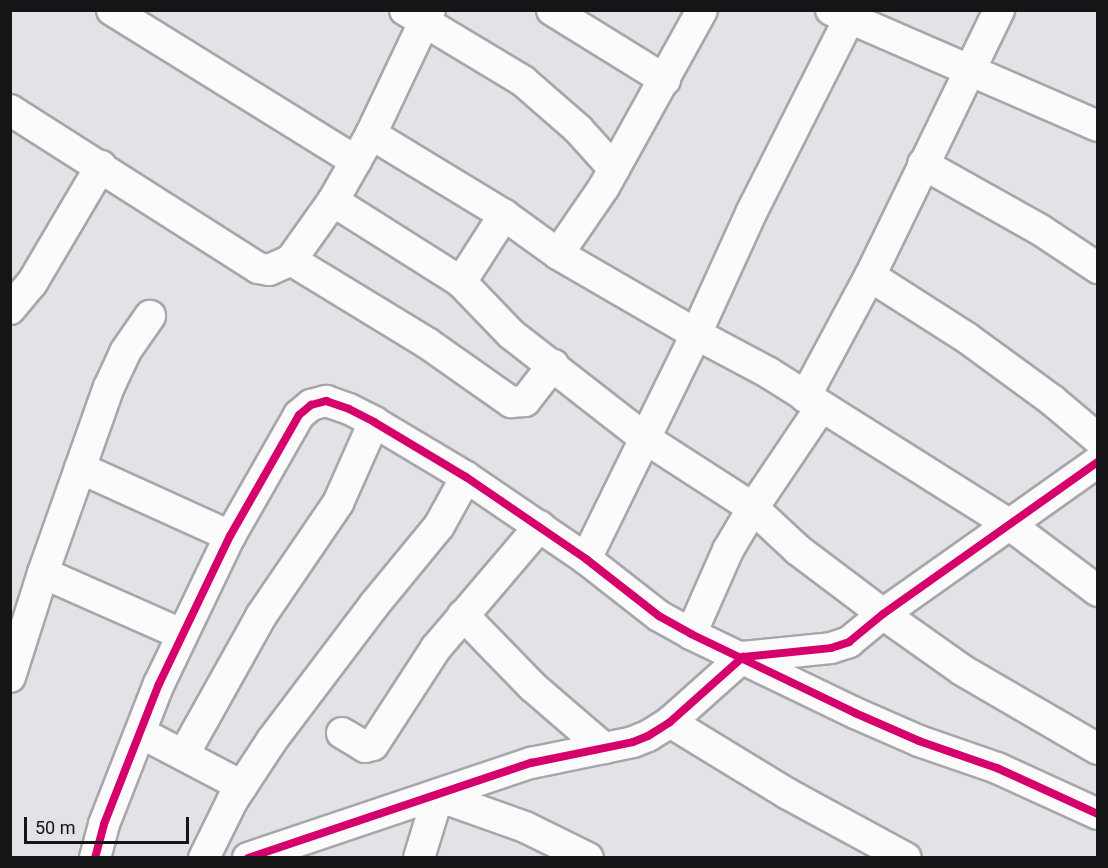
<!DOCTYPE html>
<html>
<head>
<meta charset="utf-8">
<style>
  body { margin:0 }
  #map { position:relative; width:1108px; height:868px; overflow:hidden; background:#e2e2e7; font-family:Roboto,sans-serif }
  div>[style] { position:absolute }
  .roads { filter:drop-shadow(2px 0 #a7a7aa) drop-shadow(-2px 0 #a7a7aa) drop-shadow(0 2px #a7a7aa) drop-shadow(0 -2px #a7a7aa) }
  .minor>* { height:30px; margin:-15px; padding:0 15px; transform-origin:15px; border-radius:15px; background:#fbfbfb }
  .cycleway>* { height:8px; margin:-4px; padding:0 4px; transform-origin:4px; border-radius:4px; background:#d6006c }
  span { translate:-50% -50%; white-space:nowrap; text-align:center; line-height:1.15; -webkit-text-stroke:4.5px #e1e0e9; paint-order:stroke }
  .frame { position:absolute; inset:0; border:12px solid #151518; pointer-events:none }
  .scale { position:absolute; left:24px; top:817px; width:165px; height:27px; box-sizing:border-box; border:3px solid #151518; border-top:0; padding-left:8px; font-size:18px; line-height:21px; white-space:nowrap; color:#151518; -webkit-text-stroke:4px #e1e0e9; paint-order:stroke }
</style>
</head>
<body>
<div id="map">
  <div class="roads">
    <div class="minor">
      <div style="left:112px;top:10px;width:287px;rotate:31.8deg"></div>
      <div style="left:405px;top:10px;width:138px;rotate:31deg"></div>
      <div style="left:523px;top:81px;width:73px;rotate:41.1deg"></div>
      <div style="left:578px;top:129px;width:54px;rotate:48deg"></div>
      <div style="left:552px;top:10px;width:133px;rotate:31.8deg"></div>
      <div style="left:831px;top:10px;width:291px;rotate:23.5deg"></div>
      <div style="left:10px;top:110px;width:294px;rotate:32.5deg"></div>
      <div style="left:258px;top:268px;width:11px;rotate:10deg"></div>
      <div style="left:269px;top:270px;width:24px;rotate:-24deg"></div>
      <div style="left:291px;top:260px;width:72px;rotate:-54.6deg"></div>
      <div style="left:333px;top:201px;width:77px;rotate:-60.4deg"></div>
      <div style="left:371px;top:134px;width:137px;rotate:-64.6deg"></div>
      <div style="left:371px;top:134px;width:156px;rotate:31.3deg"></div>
      <div style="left:504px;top:215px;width:67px;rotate:35.8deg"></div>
      <div style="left:558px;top:254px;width:160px;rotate:30.1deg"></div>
      <div style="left:696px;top:334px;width:83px;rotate:28.1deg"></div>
      <div style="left:769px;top:373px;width:285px;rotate:32.2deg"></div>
      <div style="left:1010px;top:525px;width:110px;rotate:36.9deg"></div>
      <div style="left:923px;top:164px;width:133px;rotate:29.3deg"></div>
      <div style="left:1039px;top:229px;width:71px;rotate:33.5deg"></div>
      <div style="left:333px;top:201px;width:151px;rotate:32.3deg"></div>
      <div style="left:461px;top:282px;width:72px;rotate:46.1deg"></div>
      <div style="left:511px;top:334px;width:171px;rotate:37.9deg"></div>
      <div style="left:646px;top:439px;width:127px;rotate:32.8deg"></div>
      <div style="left:753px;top:508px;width:62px;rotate:43deg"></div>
      <div style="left:798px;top:550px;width:106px;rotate:37deg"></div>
      <div style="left:883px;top:614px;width:97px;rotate:35.3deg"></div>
      <div style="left:962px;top:670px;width:157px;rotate:30.2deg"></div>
      <div style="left:558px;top:254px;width:81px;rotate:-55.5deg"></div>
      <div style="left:604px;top:187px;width:202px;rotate:-61deg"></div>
      <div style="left:291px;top:260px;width:159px;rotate:31.4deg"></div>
      <div style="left:427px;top:343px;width:103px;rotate:35.1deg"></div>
      <div style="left:511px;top:402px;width:14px;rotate:-4deg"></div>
      <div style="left:525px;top:401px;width:46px;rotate:-52.1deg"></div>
      <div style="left:870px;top:276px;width:115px;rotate:32.6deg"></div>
      <div style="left:967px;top:338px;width:107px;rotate:36.2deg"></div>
      <div style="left:1053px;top:401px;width:59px;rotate:40.2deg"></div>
      <div style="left:461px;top:282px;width:80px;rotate:-57.3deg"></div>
      <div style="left:10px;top:309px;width:34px;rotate:-50deg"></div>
      <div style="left:32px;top:283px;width:136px;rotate:-59.5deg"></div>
      <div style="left:805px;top:397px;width:137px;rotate:-61.8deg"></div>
      <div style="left:870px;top:276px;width:296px;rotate:-64.1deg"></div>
      <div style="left:80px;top:468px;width:165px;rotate:24.4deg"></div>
      <div style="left:586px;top:559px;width:250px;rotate:-63.9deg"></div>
      <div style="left:696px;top:334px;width:135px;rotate:-65.5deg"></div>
      <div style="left:752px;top:211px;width:215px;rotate:-63.2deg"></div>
      <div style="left:43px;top:573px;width:151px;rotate:23.8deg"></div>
      <div style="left:463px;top:615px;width:100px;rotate:45.8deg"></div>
      <div style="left:533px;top:687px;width:94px;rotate:40.7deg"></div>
      <div style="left:691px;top:634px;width:92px;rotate:-66.2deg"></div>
      <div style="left:728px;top:550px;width:49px;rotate:-59.2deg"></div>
      <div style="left:753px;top:508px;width:122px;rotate:-56deg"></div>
      <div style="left:10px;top:677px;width:109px;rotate:-72.4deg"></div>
      <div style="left:43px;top:573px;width:197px;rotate:-70.5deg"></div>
      <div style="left:109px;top:387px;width:38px;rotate:-65deg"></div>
      <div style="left:125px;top:352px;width:44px;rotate:-55.2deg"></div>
      <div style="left:670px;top:722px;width:138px;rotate:31.4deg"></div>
      <div style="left:788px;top:794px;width:134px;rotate:28.5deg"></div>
      <div style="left:141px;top:733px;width:114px;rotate:27.7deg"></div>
      <div style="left:342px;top:733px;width:27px;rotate:31deg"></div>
      <div style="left:365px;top:747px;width:8px;rotate:-14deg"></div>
      <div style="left:373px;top:745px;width:116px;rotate:-57deg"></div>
      <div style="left:436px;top:648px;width:160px;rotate:-49.6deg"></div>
      <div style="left:184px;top:754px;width:158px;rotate:-60.8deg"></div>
      <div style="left:261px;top:616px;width:137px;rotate:-55.7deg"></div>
      <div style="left:338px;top:503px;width:89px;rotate:-66deg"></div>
      <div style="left:95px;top:858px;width:35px;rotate:-75deg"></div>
      <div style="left:104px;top:824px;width:150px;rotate:-68.6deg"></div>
      <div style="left:159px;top:684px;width:164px;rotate:-64.4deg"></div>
      <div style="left:230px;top:536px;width:139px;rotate:-60.3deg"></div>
      <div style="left:299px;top:415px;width:16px;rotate:-40deg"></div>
      <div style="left:311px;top:405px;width:16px;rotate:-15deg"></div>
      <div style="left:326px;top:401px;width:24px;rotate:19deg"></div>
      <div style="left:349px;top:409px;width:28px;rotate:27deg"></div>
      <div style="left:374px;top:422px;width:107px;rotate:30.9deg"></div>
      <div style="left:466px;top:477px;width:145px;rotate:34.3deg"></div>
      <div style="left:586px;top:559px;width:93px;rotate:38deg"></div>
      <div style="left:659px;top:616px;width:37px;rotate:29deg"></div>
      <div style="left:691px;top:634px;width:182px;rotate:25.7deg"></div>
      <div style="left:855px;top:713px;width:70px;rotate:23.6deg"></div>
      <div style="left:919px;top:741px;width:83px;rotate:19.1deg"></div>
      <div style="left:997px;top:768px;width:111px;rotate:24.5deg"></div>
      <div style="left:204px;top:858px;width:64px;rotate:-63.8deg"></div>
      <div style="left:232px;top:801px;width:73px;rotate:-56.7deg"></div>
      <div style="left:272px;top:740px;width:169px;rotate:-52.9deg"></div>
      <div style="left:374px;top:605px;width:102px;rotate:-50.6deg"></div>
      <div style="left:439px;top:526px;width:56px;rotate:-61.1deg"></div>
      <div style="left:248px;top:858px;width:299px;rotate:-18.6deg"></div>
      <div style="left:531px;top:763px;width:104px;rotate:-11.6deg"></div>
      <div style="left:633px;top:742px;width:16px;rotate:-22deg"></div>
      <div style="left:648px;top:736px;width:26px;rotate:-32deg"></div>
      <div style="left:670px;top:722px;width:98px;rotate:-41.7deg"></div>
      <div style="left:743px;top:657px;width:88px;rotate:-5.8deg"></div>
      <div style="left:831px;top:648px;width:19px;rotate:-18deg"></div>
      <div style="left:849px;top:642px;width:44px;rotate:-39.5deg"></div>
      <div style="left:883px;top:614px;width:263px;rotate:-35.3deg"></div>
      <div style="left:419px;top:858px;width:65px;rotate:-73deg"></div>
      <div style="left:438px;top:796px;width:92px;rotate:19.6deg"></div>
      <div style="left:525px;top:827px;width:70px;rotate:26.2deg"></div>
    </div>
  </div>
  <div class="cycleway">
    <div style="left:95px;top:858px;width:35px;rotate:-75deg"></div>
    <div style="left:104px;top:824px;width:150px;rotate:-68.6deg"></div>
    <div style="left:159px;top:684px;width:164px;rotate:-64.4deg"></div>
    <div style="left:230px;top:536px;width:139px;rotate:-60.3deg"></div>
    <div style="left:299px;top:415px;width:16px;rotate:-40deg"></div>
    <div style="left:311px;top:405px;width:16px;rotate:-15deg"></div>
    <div style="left:326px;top:401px;width:24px;rotate:19deg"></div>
    <div style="left:349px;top:409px;width:28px;rotate:27deg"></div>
    <div style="left:374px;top:422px;width:107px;rotate:30.9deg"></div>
    <div style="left:466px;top:477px;width:145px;rotate:34.3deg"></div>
    <div style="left:586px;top:559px;width:93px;rotate:38deg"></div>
    <div style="left:659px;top:616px;width:37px;rotate:29deg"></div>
    <div style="left:691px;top:634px;width:182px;rotate:25.7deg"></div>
    <div style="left:855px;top:713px;width:70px;rotate:23.6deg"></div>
    <div style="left:919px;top:741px;width:83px;rotate:19.1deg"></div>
    <div style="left:997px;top:768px;width:111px;rotate:24.5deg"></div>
    <div style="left:248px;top:858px;width:299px;rotate:-18.6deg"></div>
    <div style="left:531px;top:763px;width:104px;rotate:-11.6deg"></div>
    <div style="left:633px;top:742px;width:16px;rotate:-22deg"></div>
    <div style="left:648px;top:736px;width:26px;rotate:-32deg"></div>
    <div style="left:670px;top:722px;width:98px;rotate:-41.7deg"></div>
    <div style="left:743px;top:657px;width:88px;rotate:-5.8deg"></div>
    <div style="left:831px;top:648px;width:19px;rotate:-18deg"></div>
    <div style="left:849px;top:642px;width:44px;rotate:-39.5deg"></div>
    <div style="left:883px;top:614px;width:263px;rotate:-35.3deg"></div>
  </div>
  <div class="frame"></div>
  <div class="scale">50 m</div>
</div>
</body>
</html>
